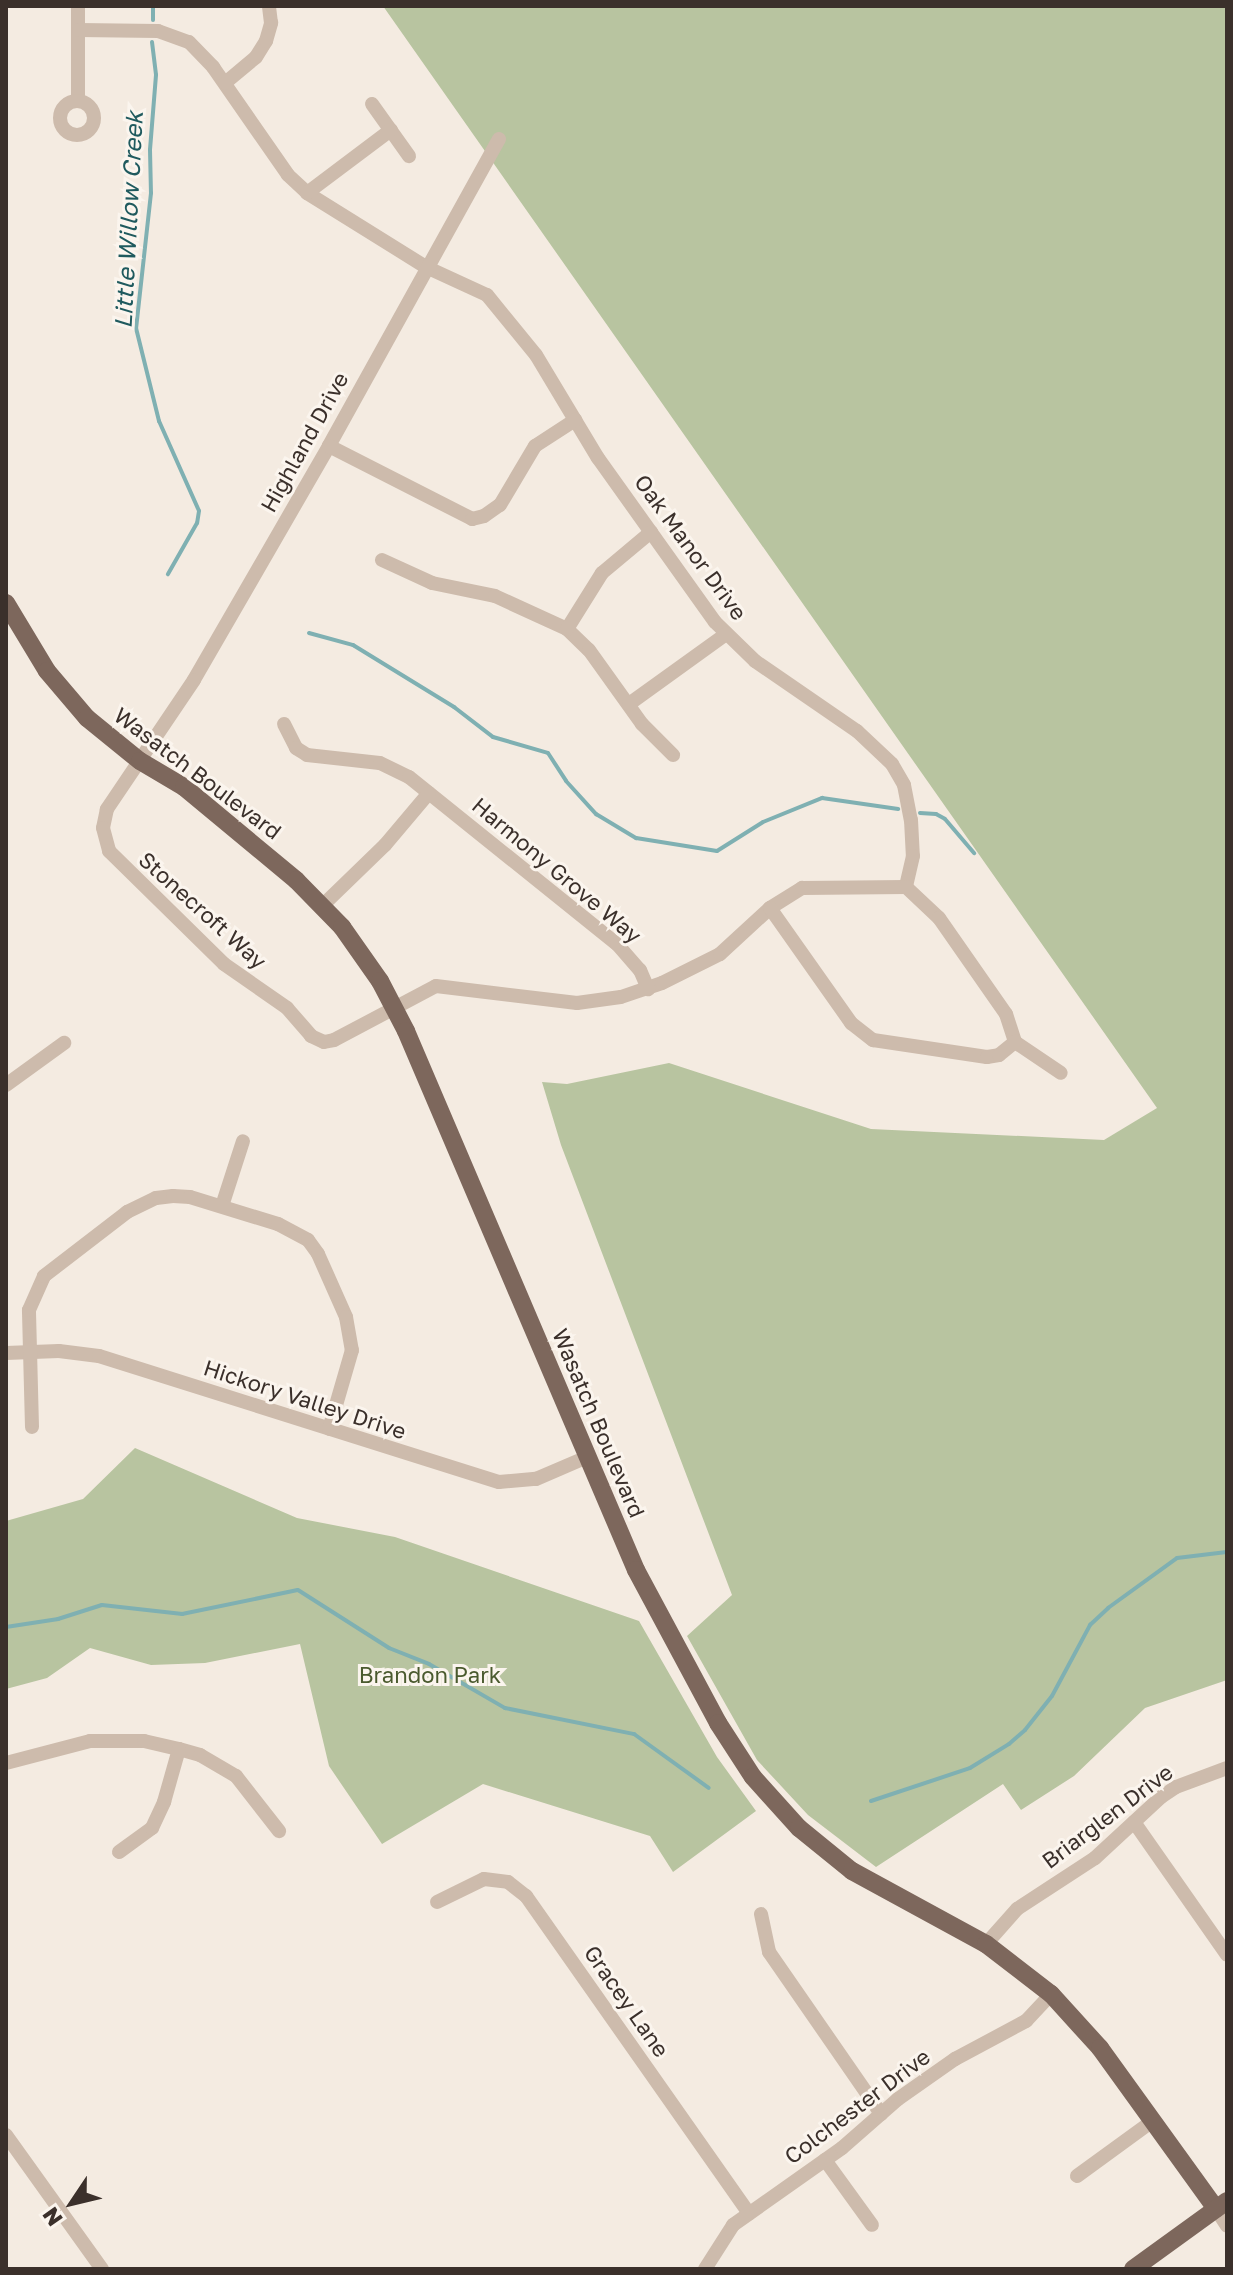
<!DOCTYPE html>
<html>
<head>
<meta charset="utf-8">
<style>
  body { margin:0 }
  #map { position:relative; width:1233px; height:2275px; overflow:hidden; background:#f4ebe1; font-family:"Golos Text",sans-serif }
  div>[style] { position:absolute }
  .green>* { inset:0; background:#b8c4a0 }
  .stream>* { height:4px; margin:-2px; padding:0 2px; transform-origin:2px; border-radius:2px; background:#7fb0b2 }
  .minor>* { height:14px; margin:-7px; padding:0 7px; transform-origin:7px; border-radius:7px; background:#cdbbac }
  .minor>.ring { margin:-7px; padding:0; box-sizing:content-box; background:none; border:14px solid #cdbbac; border-radius:50% }
  .major>* { height:18px; margin:-9px; padding:0 9px; transform-origin:9px; border-radius:9px; background:#7d675c }
  span { translate:-50% -50%; white-space:nowrap; text-align:center; line-height:1.15; -webkit-text-stroke:6px #fbf5ee; paint-order:stroke }
  .street-label { font-size:22px; color:#3b302b }
  .park-label { font-size:22px; color:#4a5a2e }
  .water-label { font-size:24px; color:#1f5a5e; font-style:italic }
  .frame { position:absolute; inset:0; border:8px solid #3b302b; pointer-events:none }
  .north { position:absolute; left:32px; top:2163px; width:80px; height:80px; -webkit-text-stroke:6px #fbf5ee; paint-order:stroke; rotate:235deg; font-size:22px; font-weight:700; line-height:32px; text-align:center; color:#3b302b }
  .north::after { content:''; display:block; margin:auto; width:28px; height:36px; background:#3b302b; clip-path:polygon(50% 0,100% 100%,50% 72%,0 100%) }
</style>
</head>
<body>
<div id="map">
  <div class="green">
    <div style="clip-path:polygon(383px 6px,1227px 6px,1227px 1680px,1145px 1708px,1074px 1776px,1021px 1810px,1003px 1784px,876px 1867px,808px 1815px,757px 1760px,687px 1636px,732px 1595px,561px 1145px,542px 1082px,567px 1084px,669px 1063px,871px 1129px,1104px 1140px,1157px 1108px)"></div>
    <div style="clip-path:polygon(135px 1448px,297px 1518px,395px 1537px,639px 1621px,717px 1757px,756px 1811px,673px 1872px,650px 1836px,483px 1784px,382px 1844px,329px 1766px,300px 1644px,205px 1663px,151px 1665px,90px 1648px,47px 1678px,6px 1689px,6px 1521px,83px 1499px)"></div>
  </div>
  <div class="stream">
    <div style="left:153px;top:20px;width:14px;rotate:-90deg"></div>
    <div style="left:152px;top:42px;width:33px;rotate:83deg"></div>
    <div style="left:156px;top:75px;width:75px;rotate:94.6deg"></div>
    <div style="left:150px;top:150px;width:43px;rotate:88.7deg"></div>
    <div style="left:151px;top:193px;width:136px;rotate:96.3deg"></div>
    <div style="left:136px;top:328px;width:96px;rotate:76.1deg"></div>
    <div style="left:159px;top:421px;width:98px;rotate:66deg"></div>
    <div style="left:199px;top:511px;width:12px;rotate:99deg"></div>
    <div style="left:197px;top:523px;width:59px;rotate:119.6deg"></div>
    <div style="left:309px;top:633px;width:46px;rotate:15.3deg"></div>
    <div style="left:353px;top:645px;width:119px;rotate:31.5deg"></div>
    <div style="left:454px;top:707px;width:49px;rotate:37.6deg"></div>
    <div style="left:493px;top:737px;width:57px;rotate:16.2deg"></div>
    <div style="left:548px;top:753px;width:33px;rotate:57deg"></div>
    <div style="left:566px;top:781px;width:45px;rotate:47.7deg"></div>
    <div style="left:596px;top:814px;width:47px;rotate:31deg"></div>
    <div style="left:636px;top:838px;width:82px;rotate:9.1deg"></div>
    <div style="left:717px;top:851px;width:54px;rotate:-32.2deg"></div>
    <div style="left:763px;top:822px;width:64px;rotate:-22.1deg"></div>
    <div style="left:822px;top:798px;width:77px;rotate:8.2deg"></div>
    <div style="left:920px;top:813px;width:16px;rotate:4deg"></div>
    <div style="left:936px;top:814px;width:10px;rotate:29deg"></div>
    <div style="left:945px;top:819px;width:45px;rotate:49.5deg"></div>
    <div style="left:6px;top:1627px;width:53px;rotate:-8.7deg"></div>
    <div style="left:58px;top:1619px;width:46px;rotate:-17.7deg"></div>
    <div style="left:102px;top:1605px;width:81px;rotate:6.4deg"></div>
    <div style="left:182px;top:1614px;width:118px;rotate:-11.7deg"></div>
    <div style="left:298px;top:1590px;width:108px;rotate:32.5deg"></div>
    <div style="left:389px;top:1648px;width:43px;rotate:21.8deg"></div>
    <div style="left:429px;top:1664px;width:88px;rotate:30.1deg"></div>
    <div style="left:505px;top:1708px;width:132px;rotate:11.4deg"></div>
    <div style="left:634px;top:1734px;width:92px;rotate:35.8deg"></div>
    <div style="left:871px;top:1801px;width:104px;rotate:-18.4deg"></div>
    <div style="left:970px;top:1768px;width:46px;rotate:-31.6deg"></div>
    <div style="left:1009px;top:1744px;width:21px;rotate:-41deg"></div>
    <div style="left:1025px;top:1730px;width:43px;rotate:-51.5deg"></div>
    <div style="left:1052px;top:1696px;width:81px;rotate:-61.8deg"></div>
    <div style="left:1090px;top:1625px;width:25px;rotate:-43deg"></div>
    <div style="left:1108px;top:1608px;width:85px;rotate:-35.9deg"></div>
    <div style="left:1177px;top:1558px;width:50px;rotate:-6.8deg"></div>
  </div>
  <div class="minor">
    <div style="left:78px;top:6px;width:94px;rotate:90deg"></div>
    <div style="left:79px;top:30px;width:79px;rotate:0.7deg"></div>
    <div style="left:158px;top:31px;width:33px;rotate:20deg"></div>
    <div style="left:189px;top:42px;width:35px;rotate:46deg"></div>
    <div style="left:213px;top:67px;width:131px;rotate:55.2deg"></div>
    <div style="left:288px;top:175px;width:26px;rotate:43deg"></div>
    <div style="left:307px;top:193px;width:140px;rotate:31.9deg"></div>
    <div style="left:426px;top:267px;width:67px;rotate:24.7deg"></div>
    <div style="left:487px;top:295px;width:77px;rotate:50.8deg"></div>
    <div style="left:536px;top:355px;width:120px;rotate:59deg"></div>
    <div style="left:598px;top:458px;width:201px;rotate:54.5deg"></div>
    <div style="left:715px;top:622px;width:56px;rotate:44.3deg"></div>
    <div style="left:755px;top:661px;width:124px;rotate:34.5deg"></div>
    <div style="left:857px;top:731px;width:48px;rotate:43.3deg"></div>
    <div style="left:892px;top:764px;width:24px;rotate:60deg"></div>
    <div style="left:904px;top:785px;width:36px;rotate:79deg"></div>
    <div style="left:911px;top:820px;width:36px;rotate:87deg"></div>
    <div style="left:913px;top:856px;width:32px;rotate:103deg"></div>
    <div style="left:225px;top:83px;width:40px;rotate:-40deg"></div>
    <div style="left:256px;top:57px;width:19px;rotate:-58deg"></div>
    <div style="left:266px;top:41px;width:19px;rotate:-74deg"></div>
    <div style="left:271px;top:23px;width:17px;rotate:-97deg"></div>
    <div class="ring" style="left:60px;top:101px;width:20px;height:20px"></div>
    <div style="left:372px;top:104px;width:64px;rotate:54.6deg"></div>
    <div style="left:499px;top:139px;width:351px;rotate:119deg"></div>
    <div style="left:329px;top:446px;width:270px;rotate:120deg"></div>
    <div style="left:194px;top:680px;width:156px;rotate:124deg"></div>
    <div style="left:107px;top:809px;width:19px;rotate:102deg"></div>
    <div style="left:103px;top:828px;width:24px;rotate:75deg"></div>
    <div style="left:109px;top:851px;width:161px;rotate:44.5deg"></div>
    <div style="left:224px;top:964px;width:77px;rotate:34.9deg"></div>
    <div style="left:287px;top:1008px;width:37px;rotate:49deg"></div>
    <div style="left:311px;top:1036px;width:14px;rotate:25deg"></div>
    <div style="left:324px;top:1042px;width:10px;rotate:-11deg"></div>
    <div style="left:334px;top:1040px;width:115px;rotate:-27.9deg"></div>
    <div style="left:436px;top:986px;width:142px;rotate:6.9deg"></div>
    <div style="left:577px;top:1003px;width:44px;rotate:-7.8deg"></div>
    <div style="left:621px;top:997px;width:43px;rotate:-18.9deg"></div>
    <div style="left:662px;top:983px;width:65px;rotate:-26.6deg"></div>
    <div style="left:720px;top:954px;width:68px;rotate:-42.6deg"></div>
    <div style="left:770px;top:908px;width:38px;rotate:-32deg"></div>
    <div style="left:802px;top:888px;width:104px;rotate:-0.6deg"></div>
    <div style="left:307px;top:193px;width:105px;rotate:-36.9deg"></div>
    <div style="left:329px;top:446px;width:161px;rotate:27deg"></div>
    <div style="left:472px;top:519px;width:12px;rotate:-14deg"></div>
    <div style="left:484px;top:516px;width:19px;rotate:-35deg"></div>
    <div style="left:500px;top:505px;width:69px;rotate:-59.3deg"></div>
    <div style="left:535px;top:446px;width:48px;rotate:-33deg"></div>
    <div style="left:382px;top:560px;width:55px;rotate:24.7deg"></div>
    <div style="left:432px;top:583px;width:64px;rotate:11.7deg"></div>
    <div style="left:495px;top:596px;width:79px;rotate:24.6deg"></div>
    <div style="left:567px;top:629px;width:30px;rotate:44deg"></div>
    <div style="left:589px;top:650px;width:91px;rotate:54.4deg"></div>
    <div style="left:642px;top:724px;width:44px;rotate:45deg"></div>
    <div style="left:567px;top:629px;width:66px;rotate:-58deg"></div>
    <div style="left:602px;top:573px;width:64px;rotate:-39.9deg"></div>
    <div style="left:629px;top:704px;width:120px;rotate:-35.8deg"></div>
    <div style="left:284px;top:724px;width:27px;rotate:63deg"></div>
    <div style="left:296px;top:748px;width:13px;rotate:32deg"></div>
    <div style="left:307px;top:755px;width:73px;rotate:6.3deg"></div>
    <div style="left:380px;top:763px;width:32px;rotate:26deg"></div>
    <div style="left:409px;top:777px;width:267px;rotate:38.8deg"></div>
    <div style="left:617px;top:944px;width:35px;rotate:49deg"></div>
    <div style="left:640px;top:970px;width:21px;rotate:67deg"></div>
    <div style="left:906px;top:887px;width:45px;rotate:43.2deg"></div>
    <div style="left:939px;top:918px;width:117px;rotate:55.1deg"></div>
    <div style="left:1006px;top:1014px;width:29px;rotate:72deg"></div>
    <div style="left:1015px;top:1042px;width:55px;rotate:34deg"></div>
    <div style="left:322px;top:906px;width:88px;rotate:-44.1deg"></div>
    <div style="left:385px;top:845px;width:68px;rotate:-49.8deg"></div>
    <div style="left:770px;top:908px;width:141px;rotate:54.8deg"></div>
    <div style="left:851px;top:1023px;width:28px;rotate:38deg"></div>
    <div style="left:873px;top:1040px;width:115px;rotate:8.5deg"></div>
    <div style="left:987px;top:1057px;width:12px;rotate:-9deg"></div>
    <div style="left:999px;top:1055px;width:21px;rotate:-39deg"></div>
    <div style="left:6px;top:1085px;width:72px;rotate:-35.9deg"></div>
    <div style="left:222px;top:1206px;width:68px;rotate:-72.1deg"></div>
    <div style="left:6px;top:1353px;width:53px;rotate:-2.2deg"></div>
    <div style="left:59px;top:1351px;width:40px;rotate:7.1deg"></div>
    <div style="left:99px;top:1356px;width:419px;rotate:17.5deg"></div>
    <div style="left:499px;top:1482px;width:37px;rotate:-5deg"></div>
    <div style="left:536px;top:1479px;width:56px;rotate:-23.3deg"></div>
    <div style="left:32px;top:1427px;width:117px;rotate:-91.5deg"></div>
    <div style="left:29px;top:1310px;width:37px;rotate:-66deg"></div>
    <div style="left:44px;top:1276px;width:105px;rotate:-37.6deg"></div>
    <div style="left:127px;top:1212px;width:32px;rotate:-26deg"></div>
    <div style="left:156px;top:1198px;width:17px;rotate:-7deg"></div>
    <div style="left:173px;top:1196px;width:17px;rotate:3deg"></div>
    <div style="left:190px;top:1197px;width:92px;rotate:17.1deg"></div>
    <div style="left:278px;top:1224px;width:34px;rotate:28deg"></div>
    <div style="left:308px;top:1240px;width:17px;rotate:54deg"></div>
    <div style="left:318px;top:1254px;width:69px;rotate:66deg"></div>
    <div style="left:346px;top:1317px;width:34px;rotate:80deg"></div>
    <div style="left:352px;top:1350px;width:82px;rotate:106.2deg"></div>
    <div style="left:6px;top:1763px;width:87px;rotate:-14.7deg"></div>
    <div style="left:90px;top:1741px;width:54px"></div>
    <div style="left:144px;top:1741px;width:36px;rotate:13deg"></div>
    <div style="left:179px;top:1749px;width:22px;rotate:16deg"></div>
    <div style="left:200px;top:1755px;width:42px;rotate:30.3deg"></div>
    <div style="left:236px;top:1776px;width:70px;rotate:52deg"></div>
    <div style="left:1134px;top:1822px;width:162px;rotate:55deg"></div>
    <div style="left:119px;top:1852px;width:41px;rotate:-36deg"></div>
    <div style="left:152px;top:1828px;width:29px;rotate:-65deg"></div>
    <div style="left:164px;top:1802px;width:55px;rotate:-74.2deg"></div>
    <div style="left:437px;top:1902px;width:52px;rotate:-26.1deg"></div>
    <div style="left:484px;top:1879px;width:24px;rotate:7deg"></div>
    <div style="left:508px;top:1882px;width:23px;rotate:38deg"></div>
    <div style="left:526px;top:1896px;width:388px;rotate:54.9deg"></div>
    <div style="left:761px;top:1914px;width:39px;rotate:78deg"></div>
    <div style="left:769px;top:1952px;width:197px;rotate:55.3deg"></div>
    <div style="left:986px;top:1944px;width:47px;rotate:-48.5deg"></div>
    <div style="left:1017px;top:1909px;width:93px;rotate:-33.2deg"></div>
    <div style="left:1095px;top:1858px;width:90px;rotate:-42.7deg"></div>
    <div style="left:1161px;top:1797px;width:18px;rotate:-34deg"></div>
    <div style="left:1176px;top:1787px;width:54px;rotate:-20.4deg"></div>
    <div style="left:6px;top:2135px;width:165px;rotate:54.4deg"></div>
    <div style="left:825px;top:2160px;width:80px;rotate:54.1deg"></div>
    <div style="left:1077px;top:2176px;width:92px;rotate:-36.1deg"></div>
    <div style="left:1216px;top:2209px;width:20px;rotate:57deg"></div>
    <div style="left:705px;top:2269px;width:52px;rotate:-57.5deg"></div>
    <div style="left:733px;top:2225px;width:133px;rotate:-35.2deg"></div>
    <div style="left:842px;top:2148px;width:74px;rotate:-41.2deg"></div>
    <div style="left:898px;top:2099px;width:70px;rotate:-35.1deg"></div>
    <div style="left:955px;top:2059px;width:81px;rotate:-28.2deg"></div>
    <div style="left:1026px;top:2021px;width:37px;rotate:-47deg"></div>
  </div>
  <div class="major">
    <div style="left:6px;top:603px;width:79px;rotate:58.9deg"></div>
    <div style="left:47px;top:671px;width:62px;rotate:49.6deg"></div>
    <div style="left:87px;top:718px;width:68px;rotate:39.1deg"></div>
    <div style="left:140px;top:761px;width:51px;rotate:30.6deg"></div>
    <div style="left:184px;top:787px;width:146px;rotate:39.7deg"></div>
    <div style="left:296px;top:880px;width:66px;rotate:45.6deg"></div>
    <div style="left:342px;top:927px;width:66px;rotate:54.9deg"></div>
    <div style="left:380px;top:981px;width:56px;rotate:62.5deg"></div>
    <div style="left:406px;top:1031px;width:586px;rotate:66.89deg"></div>
    <div style="left:636px;top:1570px;width:174px;rotate:61.8deg"></div>
    <div style="left:718px;top:1723px;width:64px;rotate:57.1deg"></div>
    <div style="left:753px;top:1777px;width:69px;rotate:48deg"></div>
    <div style="left:799px;top:1828px;width:68px;rotate:39.1deg"></div>
    <div style="left:852px;top:1871px;width:153px;rotate:28.6deg"></div>
    <div style="left:986px;top:1944px;width:82px;rotate:37.6deg"></div>
    <div style="left:1051px;top:1994px;width:73px;rotate:47.8deg"></div>
    <div style="left:1100px;top:2048px;width:198px;rotate:54.2deg"></div>
    <div style="left:1133px;top:2269px;width:116px;rotate:-35.9deg"></div>
  </div>
  <div class="street-label">
    <span style="left:304px;top:442px;rotate:-61deg">Highland Drive</span>
    <span style="left:691px;top:547px;rotate:54deg">Oak Manor Drive</span>
    <span style="left:198px;top:773px;rotate:37deg">Wasatch Boulevard</span>
    <span style="left:557px;top:870px;rotate:40deg">Harmony Grove Way</span>
    <span style="left:203px;top:910px;rotate:42deg">Stonecroft Way</span>
    <span style="left:305px;top:1399px;rotate:18deg">Hickory Valley Drive</span>
    <span style="left:599px;top:1423px;rotate:67deg">Wasatch Boulevard</span>
    <span style="left:1107px;top:1816px;rotate:-37deg">Briarglen Drive</span>
    <span style="left:627px;top:2001px;rotate:55deg">Gracey Lane</span>
    <span style="left:857px;top:2106px;rotate:-37deg">Colchester Drive</span>
  </div>
  <div class="park-label">
    <span style="left:430px;top:1675px">Brandon Park</span>
  </div>
  <div class="water-label">
    <span style="left:128px;top:220px;rotate:-87deg">Little Willow Creek</span>
  </div>
  <div class="frame"></div>
  <div class="north">N</div>
</div>
</body>
</html>
